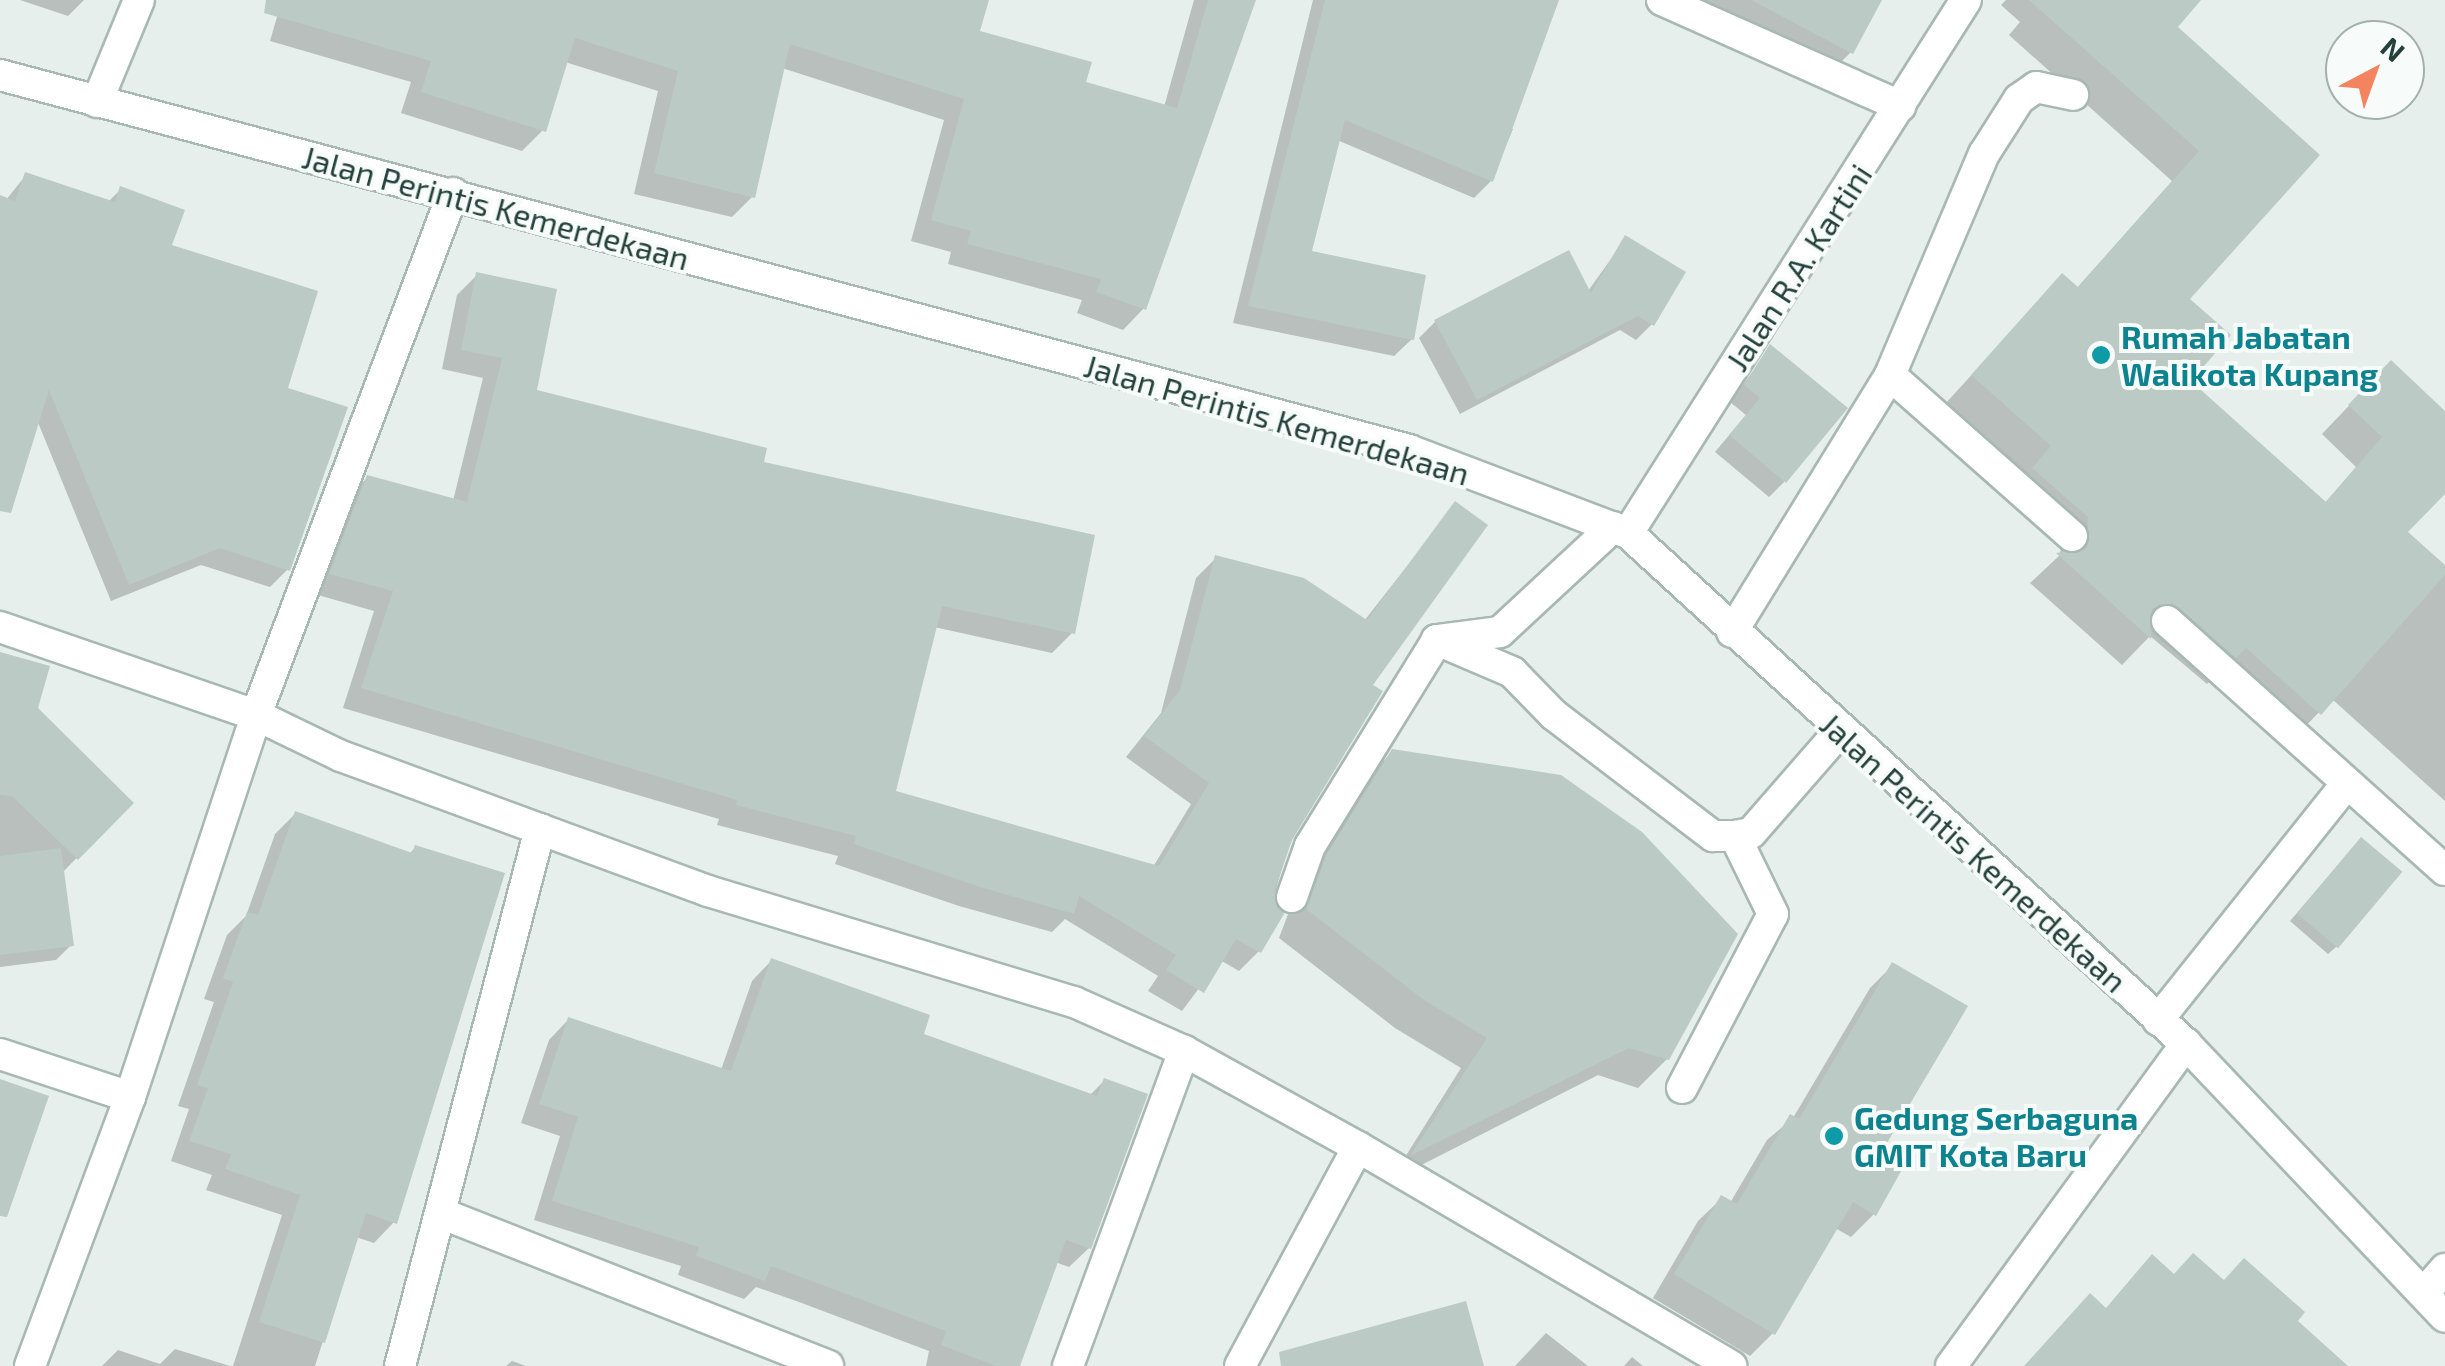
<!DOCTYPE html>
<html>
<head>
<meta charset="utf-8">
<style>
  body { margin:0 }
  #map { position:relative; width:2445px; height:1366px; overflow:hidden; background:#e6efeb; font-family:"Exo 2",sans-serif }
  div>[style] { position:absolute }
  .shadow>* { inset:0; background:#0003 }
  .building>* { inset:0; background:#bbcac4; transform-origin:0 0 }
  .roads { filter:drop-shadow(2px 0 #a8b8b2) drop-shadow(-2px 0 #a8b8b2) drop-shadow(0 2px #a8b8b2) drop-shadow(0 -2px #a8b8b2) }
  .service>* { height:30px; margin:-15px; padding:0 15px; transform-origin:15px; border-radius:15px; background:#fff }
  .minor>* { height:30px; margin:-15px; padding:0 15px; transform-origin:15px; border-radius:15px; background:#fff }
  .tertiary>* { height:30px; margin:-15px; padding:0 15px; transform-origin:15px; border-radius:15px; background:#fff }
  .secondary>* { height:30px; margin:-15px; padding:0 15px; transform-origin:15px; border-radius:15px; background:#fff }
  .dots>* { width:28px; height:28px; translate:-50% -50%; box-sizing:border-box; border:5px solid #f7fbf9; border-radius:50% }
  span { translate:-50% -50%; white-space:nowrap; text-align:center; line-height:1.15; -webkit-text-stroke:8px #f7fbf9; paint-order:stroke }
  .street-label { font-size:32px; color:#24423a }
  .culture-label { font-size:32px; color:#0d838f; font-weight:700 }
  .left { translate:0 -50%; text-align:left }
  .north { position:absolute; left:2325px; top:20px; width:100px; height:100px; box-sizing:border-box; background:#f7fbf9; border:2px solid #a3b1ad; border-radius:50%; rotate:41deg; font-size:28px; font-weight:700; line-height:40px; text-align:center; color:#24423a }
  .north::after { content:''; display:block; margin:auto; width:35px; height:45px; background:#f4845f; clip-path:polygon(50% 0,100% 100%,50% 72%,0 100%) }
</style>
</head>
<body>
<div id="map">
  <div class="shadow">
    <div style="clip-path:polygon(20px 0,84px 0,68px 16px)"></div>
    <div style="clip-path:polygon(282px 0,986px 0,977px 32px,1083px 84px,1164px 107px,1194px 0,1253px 0,1144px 308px,1123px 330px,1077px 313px,1082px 300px,948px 264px,951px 252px,911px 241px,944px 120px,782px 68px,753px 196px,732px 217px,634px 194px,658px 91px,565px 62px,543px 130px,522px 151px,401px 113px,411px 82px,270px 41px)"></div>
    <div style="clip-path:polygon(1313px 0,1556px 0,1506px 126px,1513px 129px,1491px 181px,1474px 198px,1337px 140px,1309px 253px,1412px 339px,1394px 356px,1233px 323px)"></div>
    <div style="clip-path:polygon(1664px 0,1879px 0,1851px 52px,1830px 73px)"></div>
    <div style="clip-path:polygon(2006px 0,2198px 0,2175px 27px,2317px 155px,2186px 299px,2187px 382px,2324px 504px,2356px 467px,2322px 434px,2363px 391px,2445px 415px,2445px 491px,2405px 532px,2445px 568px,2445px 801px,2332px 699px,2291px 741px,2217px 674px,2207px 684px,2150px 636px,2122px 665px,2030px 583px,2060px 555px,2061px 546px,1945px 404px,2062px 276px,2076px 289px,2172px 181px,2009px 35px,2020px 22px,2001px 5px)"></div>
    <div style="clip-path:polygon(26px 175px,107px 203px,121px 189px,285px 390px,287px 570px,270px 587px,201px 565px,111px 601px,37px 420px,0 506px,0 198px,6px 200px)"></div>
    <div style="clip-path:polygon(1626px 238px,1652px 324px,1636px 340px,1620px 330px,1460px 414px,1419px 338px,1435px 322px,1588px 291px)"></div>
    <div style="clip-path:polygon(477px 275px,534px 392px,761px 464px,1072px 633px,1052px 653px,934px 627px,893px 793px,1153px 867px,1191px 804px,1126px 757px,1161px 713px,1196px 578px,1216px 558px,1364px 621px,1456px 504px,1290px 839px,1259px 951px,1239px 971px,1220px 960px,1182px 1011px,1148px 991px,1158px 976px,1065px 919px,1052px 932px,959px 906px,835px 864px,838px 856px,717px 825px,719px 819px,343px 708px,374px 611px,311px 593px,347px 498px,367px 478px,453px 501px,483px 378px,442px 369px,457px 295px)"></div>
    <div style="clip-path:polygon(1771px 347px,1784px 482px,1769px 497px,1715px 452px,1746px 415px,1730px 402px)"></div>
    <div style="clip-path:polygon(0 660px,36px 709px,130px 803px,62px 873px,71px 945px,56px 960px,0 967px)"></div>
    <div style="clip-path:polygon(1392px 752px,1667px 1059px,1638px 1088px,1598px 1075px,1390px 1181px,1461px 1068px,1395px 1028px,1279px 938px,1299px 885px,1364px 781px)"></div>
    <div style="clip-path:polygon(295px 814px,409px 854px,416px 847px,394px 1222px,374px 1243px,356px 1237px,315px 1366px,233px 1366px,282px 1215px,206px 1190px,212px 1175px,171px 1161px,189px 1109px,178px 1106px,214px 1002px,204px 999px,227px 935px,246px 916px,275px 834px)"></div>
    <div style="clip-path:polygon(2353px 848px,2336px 947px,2328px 954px,2290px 921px)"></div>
    <div style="clip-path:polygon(771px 961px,921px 1035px,1089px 1096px,1104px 1081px,1089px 1248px,1069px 1267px,1055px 1262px,1017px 1366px,926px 1366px,929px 1351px,799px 1302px,756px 1287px,744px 1299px,678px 1275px,681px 1266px,534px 1220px,560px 1136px,521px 1123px,549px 1040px,568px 1020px,721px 1070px,752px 981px)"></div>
    <div style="clip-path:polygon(1893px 965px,1874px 1214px,1851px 1237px,1835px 1228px,1773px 1333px,1750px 1356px,1653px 1298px,1698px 1221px,1722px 1198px,1730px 1203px,1767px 1140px,1793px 1118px,1870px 988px)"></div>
    <div style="clip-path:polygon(1546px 1333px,1588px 1366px,1515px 1366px)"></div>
    <div style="clip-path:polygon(175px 1349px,230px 1366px,102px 1366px,118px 1350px,160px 1364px)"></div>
    <div style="clip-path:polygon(1632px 1357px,1643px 1366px,1624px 1366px)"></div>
    <div style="clip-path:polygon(512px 1361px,526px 1366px,506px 1366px)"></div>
  </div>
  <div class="building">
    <div style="clip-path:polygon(266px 0,989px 0,980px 31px,1092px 62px,1086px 82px,1177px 108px,1208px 0,1256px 0,1146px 310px,1096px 292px,1101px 279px,967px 244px,971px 231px,931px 220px,964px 99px,790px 44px,755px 198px,654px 173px,678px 71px,575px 38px,546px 132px,421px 92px,431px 61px,264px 13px)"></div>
    <div style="clip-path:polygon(1325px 0,1559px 0,1493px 182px,1345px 120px,1312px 251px,1426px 275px,1414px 340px,1248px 306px)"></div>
    <div style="clip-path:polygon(1751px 0,1882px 0,1853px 54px)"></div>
    <div style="clip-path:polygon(2029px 0,2201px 0,2178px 27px,2320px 155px,2190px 299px,2231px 335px,2191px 381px,2326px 502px,2382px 437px,2348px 405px,2391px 360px,2445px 411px,2445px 494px,2408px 532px,2445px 565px,2445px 575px,2321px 715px,2246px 648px,2236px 658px,2172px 603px,2152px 609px,2151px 639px,2056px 553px,2087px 548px,2088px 517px,2032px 468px,2051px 446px,1971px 375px,2062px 273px,2078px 287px,2199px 151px)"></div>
    <div style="clip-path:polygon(25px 172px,115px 202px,120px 186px,185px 210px,172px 245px,318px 291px,288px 388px,348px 407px,290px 571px,220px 548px,129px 585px,49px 390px,11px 513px,0 511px,0 195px,15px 201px)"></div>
    <div style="clip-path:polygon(1625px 235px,1686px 272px,1654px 326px,1638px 316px,1477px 400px,1434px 320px,1569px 250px,1591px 293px)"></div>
    <div style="clip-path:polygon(476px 272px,557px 289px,537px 390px,767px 448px,764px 462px,1095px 535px,1075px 634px,942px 606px,896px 791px,1159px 866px,1209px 783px,1144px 736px,1180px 690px,1215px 555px,1304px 578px,1367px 620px,1455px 501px,1488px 525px,1373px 685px,1383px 691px,1292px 840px,1274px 892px,1284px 914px,1261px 953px,1236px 939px,1204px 993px,1166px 970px,1176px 955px,1079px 896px,1074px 914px,980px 887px,854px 844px,856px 836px,736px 805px,737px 800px,361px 688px,393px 591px,329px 574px,367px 475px,467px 502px,502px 358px,461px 350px)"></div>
    <div style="clip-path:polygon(1770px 344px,1848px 408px,1786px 483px,1729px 435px,1760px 398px,1744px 385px)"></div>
    <div style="clip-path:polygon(0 652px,50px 666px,38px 708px,134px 803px,78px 860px,12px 796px,0 795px)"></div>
    <div style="clip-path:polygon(1392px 749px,1561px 775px,1642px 832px,1738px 934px,1669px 1060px,1629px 1048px,1410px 1156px,1487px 1038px,1424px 1000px,1306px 909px,1327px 854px)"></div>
    <div style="clip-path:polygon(295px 811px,412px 853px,415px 845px,505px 873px,397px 1224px,366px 1213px,325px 1343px,259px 1322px,300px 1195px,225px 1169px,231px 1154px,189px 1141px,208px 1088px,197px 1085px,233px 982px,223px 978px,247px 912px,258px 915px)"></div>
    <div style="left:2361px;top:837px;width:54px;height:100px;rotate:40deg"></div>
    <div style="clip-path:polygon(61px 848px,74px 946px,0 955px,0 856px)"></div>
    <div style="clip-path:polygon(771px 958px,930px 1015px,924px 1034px,1097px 1096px,1104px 1078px,1148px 1094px,1091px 1249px,1066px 1240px,1020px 1366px,996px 1366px,941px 1345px,946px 1331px,771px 1266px,765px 1281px,696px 1256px,699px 1247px,552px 1201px,578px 1117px,539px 1104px,568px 1017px,731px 1071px)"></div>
    <div style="clip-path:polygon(1892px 962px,1968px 1006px,1881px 1153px,1904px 1166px,1876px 1216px,1853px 1202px,1775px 1335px,1674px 1274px,1721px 1195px,1737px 1204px,1790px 1114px,1799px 1119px)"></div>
    <div style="clip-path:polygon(0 1079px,49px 1096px,7px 1217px,0 1216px)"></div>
    <div style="clip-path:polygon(2193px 1253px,2224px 1280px,2244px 1258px,2305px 1312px,2298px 1321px,2348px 1366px,2024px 1366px,2090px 1293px,2106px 1308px,2152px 1254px,2174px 1274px)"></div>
    <div style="clip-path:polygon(1466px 1301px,1484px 1366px,1281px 1366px,1279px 1352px)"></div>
  </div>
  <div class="roads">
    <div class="service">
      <div style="left:1890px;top:375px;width:243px;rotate:41.5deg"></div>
      <div style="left:1613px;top:527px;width:154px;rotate:137.1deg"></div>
      <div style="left:1500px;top:632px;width:64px;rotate:172.8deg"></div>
      <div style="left:1437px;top:640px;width:82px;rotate:23.1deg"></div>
      <div style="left:1512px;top:672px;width:60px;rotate:45.7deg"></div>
      <div style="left:1554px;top:715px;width:200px;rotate:37.3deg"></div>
      <div style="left:1713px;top:836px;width:22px"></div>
      <div style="left:2167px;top:621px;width:373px;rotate:41.9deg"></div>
      <div style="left:1732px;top:632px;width:302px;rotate:-58.4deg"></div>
      <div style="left:1890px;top:375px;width:240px;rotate:-67deg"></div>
      <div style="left:1984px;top:154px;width:65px;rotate:-57.5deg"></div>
      <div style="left:2019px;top:99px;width:21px;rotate:-35deg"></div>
      <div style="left:2036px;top:87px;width:38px;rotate:12deg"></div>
      <div style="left:1292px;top:897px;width:54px;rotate:-70.6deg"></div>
      <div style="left:1310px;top:846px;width:242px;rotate:-58.3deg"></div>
      <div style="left:2158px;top:1020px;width:303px;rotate:-51.4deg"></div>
      <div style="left:1682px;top:1088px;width:196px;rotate:-62.4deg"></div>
      <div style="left:1773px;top:914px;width:87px;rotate:-116deg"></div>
      <div style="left:1735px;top:836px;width:16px;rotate:-11deg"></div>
      <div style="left:1751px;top:833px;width:135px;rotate:-48.9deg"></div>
      <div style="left:2424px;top:1293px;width:32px;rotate:-49deg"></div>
    </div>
    <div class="minor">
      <div style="left:1662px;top:0;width:261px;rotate:24deg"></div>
      <div style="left:97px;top:102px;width:110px;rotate:-67.6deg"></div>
      <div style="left:0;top:627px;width:271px;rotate:19deg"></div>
      <div style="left:256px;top:715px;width:94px;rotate:25.8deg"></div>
      <div style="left:341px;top:756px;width:391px;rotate:20.2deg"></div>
      <div style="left:708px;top:891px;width:382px;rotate:16.9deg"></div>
      <div style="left:1074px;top:1002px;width:120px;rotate:24deg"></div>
      <div style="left:1184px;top:1051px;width:199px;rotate:28.9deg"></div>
      <div style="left:1358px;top:1147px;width:433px;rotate:30.4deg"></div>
      <div style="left:0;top:1054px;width:137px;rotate:18.3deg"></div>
      <div style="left:443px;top:1214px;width:414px;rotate:21.5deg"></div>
      <div style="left:30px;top:1366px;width:287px;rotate:-69.6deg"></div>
      <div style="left:130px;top:1097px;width:402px;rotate:-71.7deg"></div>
      <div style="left:256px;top:715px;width:558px;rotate:-69.32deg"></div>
      <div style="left:400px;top:1366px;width:555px;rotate:-75.39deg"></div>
      <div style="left:1068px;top:1366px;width:336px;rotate:-69.8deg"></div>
      <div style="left:1240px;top:1366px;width:249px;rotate:-61.7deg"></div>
      <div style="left:1951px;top:1366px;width:399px;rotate:-53.9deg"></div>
    </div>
    <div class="tertiary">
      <div style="left:1628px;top:533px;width:631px;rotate:-57.62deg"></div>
    </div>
    <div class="secondary">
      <div style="left:0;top:75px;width:1458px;rotate:14.9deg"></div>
      <div style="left:1409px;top:450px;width:234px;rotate:20.8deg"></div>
      <div style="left:1628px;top:533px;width:757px;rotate:42.48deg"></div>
      <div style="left:2186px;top:1044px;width:376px;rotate:46.5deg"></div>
    </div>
  </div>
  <div class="dots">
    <div style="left:2101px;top:355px;background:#0f9aa8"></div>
    <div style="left:1834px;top:1136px;background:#0f9aa8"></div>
  </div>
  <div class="street-label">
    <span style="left:496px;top:207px;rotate:15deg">Jalan Perintis Kemerdekaan</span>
    <span style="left:1798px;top:267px;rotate:-57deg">Jalan R.A. Kartini</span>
    <span style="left:1277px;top:419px;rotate:16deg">Jalan Perintis Kemerdekaan</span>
    <span style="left:1974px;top:852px;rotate:42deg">Jalan Perintis Kemerdekaan</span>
  </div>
  <div class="culture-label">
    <span class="left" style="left:2121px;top:355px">Rumah Jabatan<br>Walikota Kupang</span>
    <span class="left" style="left:1854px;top:1136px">Gedung Serbaguna<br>GMIT Kota Baru</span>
  </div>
  <div class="north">N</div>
</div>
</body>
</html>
